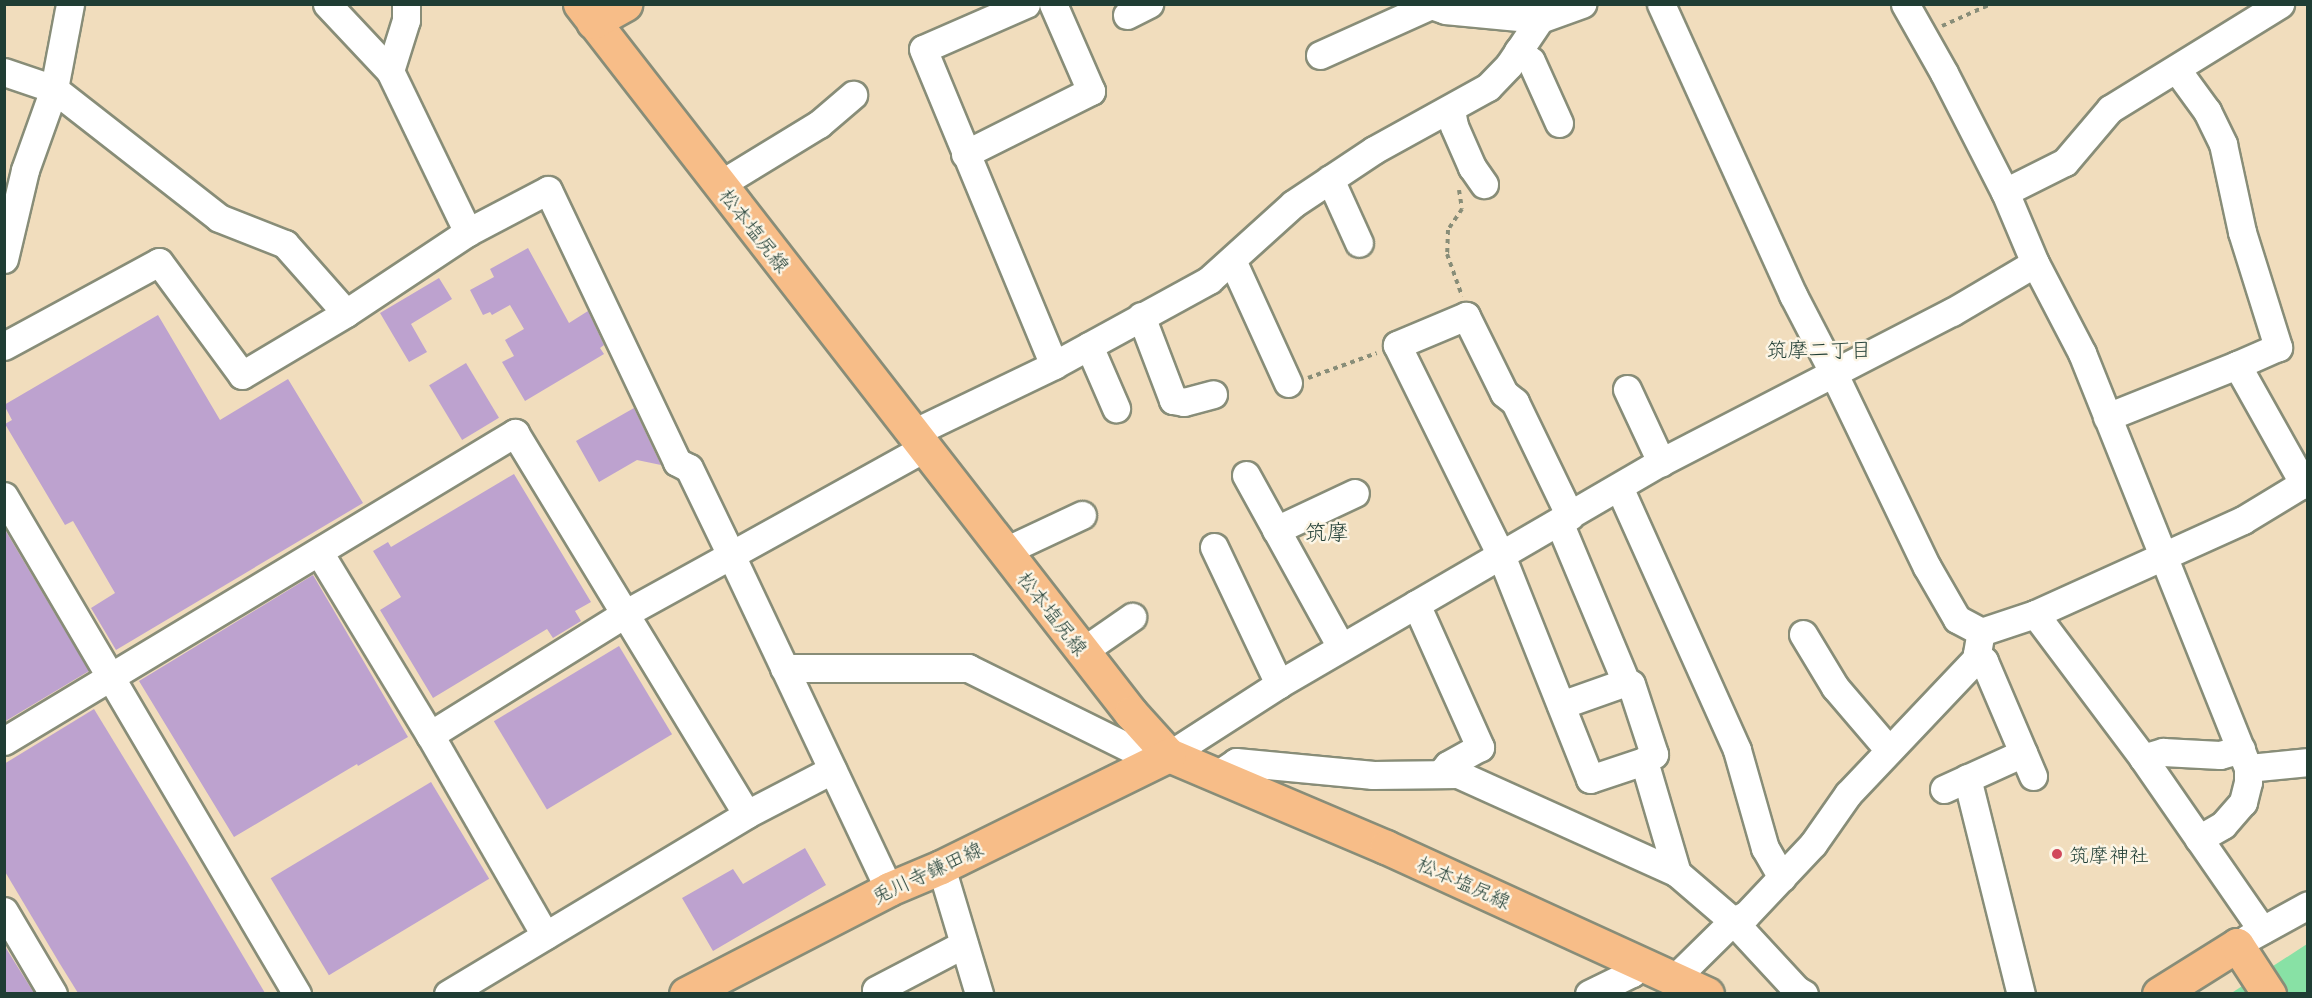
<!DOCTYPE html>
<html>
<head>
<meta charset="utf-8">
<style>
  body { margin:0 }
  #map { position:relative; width:2312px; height:998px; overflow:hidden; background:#f1ddbd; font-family:Mali,"Klee One",sans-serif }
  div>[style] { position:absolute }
  .green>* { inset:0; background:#88e1a5 }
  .building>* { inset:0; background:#bda2cf; transform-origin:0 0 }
  .path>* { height:4px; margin-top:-2px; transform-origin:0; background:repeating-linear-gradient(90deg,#888d78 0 4.5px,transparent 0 9px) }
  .roads { filter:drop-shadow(2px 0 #888d78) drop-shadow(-2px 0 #888d78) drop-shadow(0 2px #888d78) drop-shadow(0 -2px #888d78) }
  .minor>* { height:27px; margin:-13.5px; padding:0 13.5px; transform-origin:13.5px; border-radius:13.5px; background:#fff }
  .major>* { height:33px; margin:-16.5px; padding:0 16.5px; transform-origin:16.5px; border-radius:16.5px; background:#f7bd88 }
  .dots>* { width:16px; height:16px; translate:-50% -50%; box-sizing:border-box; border:3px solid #fcf5e5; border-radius:50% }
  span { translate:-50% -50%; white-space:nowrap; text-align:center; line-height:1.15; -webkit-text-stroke:5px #fcf5e5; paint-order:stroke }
  .street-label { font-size:20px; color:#1f3d34 }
  .poi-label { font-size:20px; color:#1f3d34 }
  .left { translate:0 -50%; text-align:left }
  .neighbourhood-label { font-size:21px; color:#1f3d34 }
  .quarter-label { font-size:22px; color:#1f3d34 }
  .frame { position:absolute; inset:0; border:6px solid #1f3d34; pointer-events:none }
</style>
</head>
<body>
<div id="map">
  <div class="green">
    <div style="clip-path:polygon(2307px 944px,2306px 993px,2230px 994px)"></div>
  </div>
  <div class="building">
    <div style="clip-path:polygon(528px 248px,569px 323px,588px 311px,604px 345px,600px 348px,604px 354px,525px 401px,502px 362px,514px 356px,505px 340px,524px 329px,510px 305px,492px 315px,490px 312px,483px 315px,470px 290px,494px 277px,490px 269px)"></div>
    <div style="clip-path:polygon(439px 278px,452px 299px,411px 324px,427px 352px,409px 362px,380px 313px)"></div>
    <div style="clip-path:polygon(158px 315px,220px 420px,288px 379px,363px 503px,116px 650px,91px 608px,115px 593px,73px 521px,65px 525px,5px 424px,12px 420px,4px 405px)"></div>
    <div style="left:466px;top:363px;width:64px;height:43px;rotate:59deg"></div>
    <div style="clip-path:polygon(634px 408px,661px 465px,637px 460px,599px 482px,576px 441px)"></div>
    <div style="clip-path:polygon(514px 474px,591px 602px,575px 611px,581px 621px,553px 638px,547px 629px,433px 698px,380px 610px,401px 597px,373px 551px,388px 542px,391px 547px)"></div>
    <div style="clip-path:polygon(4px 528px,89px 671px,4px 722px)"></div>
    <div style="clip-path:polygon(313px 575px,408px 737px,358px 766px,357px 764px,234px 837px,139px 681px)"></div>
    <div style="left:619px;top:646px;width:103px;height:146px;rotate:59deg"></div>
    <div style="clip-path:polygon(94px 709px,188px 863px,265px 993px,78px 993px,60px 964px,4px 870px,4px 764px)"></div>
    <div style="left:431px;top:782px;width:113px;height:187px;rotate:59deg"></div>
    <div style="clip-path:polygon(805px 848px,826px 885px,713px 951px,682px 898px,733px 869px,743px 884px)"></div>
    <div style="clip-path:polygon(4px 945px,34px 993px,4px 993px)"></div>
  </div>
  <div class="path">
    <div style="left:1942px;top:26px;width:54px;rotate:-24.2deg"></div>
    <div style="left:1459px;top:190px;width:19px;rotate:81deg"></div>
    <div style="left:1462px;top:209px;width:25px;rotate:124deg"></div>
    <div style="left:1448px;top:230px;width:24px;rotate:92deg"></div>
    <div style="left:1447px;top:254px;width:45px;rotate:70.3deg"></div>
    <div style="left:1308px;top:378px;width:73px;rotate:-19.9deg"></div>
  </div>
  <div class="roads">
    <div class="minor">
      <div style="left:327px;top:4px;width:92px;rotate:46.8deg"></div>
      <div style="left:406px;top:4px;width:16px;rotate:90deg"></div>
      <div style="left:406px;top:20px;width:53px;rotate:107.4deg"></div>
      <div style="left:390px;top:71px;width:179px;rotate:64.2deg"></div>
      <div style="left:1026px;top:4px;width:112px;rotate:156.4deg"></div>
      <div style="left:923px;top:49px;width:342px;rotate:67.5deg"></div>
      <div style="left:1428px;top:4px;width:18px;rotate:19deg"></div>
      <div style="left:1445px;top:10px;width:95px;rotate:5.4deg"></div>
      <div style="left:1540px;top:19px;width:45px;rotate:-19.7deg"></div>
      <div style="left:1661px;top:4px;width:320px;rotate:65.6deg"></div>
      <div style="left:1793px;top:295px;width:87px;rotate:62.5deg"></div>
      <div style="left:1833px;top:372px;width:216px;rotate:64.3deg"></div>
      <div style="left:1927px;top:567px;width:60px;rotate:60deg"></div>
      <div style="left:1957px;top:619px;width:27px;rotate:28deg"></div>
      <div style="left:1981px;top:632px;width:57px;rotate:-18.4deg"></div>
      <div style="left:2035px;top:614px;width:228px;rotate:-24.3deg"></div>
      <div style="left:2243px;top:520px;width:66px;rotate:-31.3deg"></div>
      <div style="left:2299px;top:486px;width:13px;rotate:-48deg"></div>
      <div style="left:1905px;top:4px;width:79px;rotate:60.5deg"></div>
      <div style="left:1944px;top:73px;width:134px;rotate:62.9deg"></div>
      <div style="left:2005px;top:192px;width:77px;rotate:67.1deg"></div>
      <div style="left:2035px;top:263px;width:102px;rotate:62.4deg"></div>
      <div style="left:2082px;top:353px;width:447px;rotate:68.2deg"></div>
      <div style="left:2248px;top:768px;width:14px;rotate:90deg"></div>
      <div style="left:2248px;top:782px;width:21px;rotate:104deg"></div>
      <div style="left:2243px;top:802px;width:30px;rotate:131deg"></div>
      <div style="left:2223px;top:825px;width:28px;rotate:150deg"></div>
      <div style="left:1127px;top:15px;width:25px;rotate:-27deg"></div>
      <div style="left:1518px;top:51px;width:16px;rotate:38deg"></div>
      <div style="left:1531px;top:61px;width:68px;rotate:65.7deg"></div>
      <div style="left:1320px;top:55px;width:120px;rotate:-24.2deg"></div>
      <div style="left:2177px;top:70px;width:51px;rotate:53.8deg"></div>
      <div style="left:2207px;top:111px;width:37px;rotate:64deg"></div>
      <div style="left:2223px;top:144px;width:90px;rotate:77.8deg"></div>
      <div style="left:2242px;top:232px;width:121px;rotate:72.6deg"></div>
      <div style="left:2278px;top:347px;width:45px;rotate:156.3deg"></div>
      <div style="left:2237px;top:365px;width:133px;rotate:60.7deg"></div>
      <div style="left:4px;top:72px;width:53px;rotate:18.8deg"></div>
      <div style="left:54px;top:89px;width:209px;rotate:38deg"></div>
      <div style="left:219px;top:218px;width:71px;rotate:21.5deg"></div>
      <div style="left:285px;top:244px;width:92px;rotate:48.5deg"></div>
      <div style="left:1451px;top:110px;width:16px;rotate:79deg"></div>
      <div style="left:1454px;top:126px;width:45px;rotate:66.3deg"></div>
      <div style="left:1472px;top:167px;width:21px;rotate:55deg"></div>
      <div style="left:965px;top:154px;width:141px;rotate:-26.6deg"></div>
      <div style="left:1091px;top:91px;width:95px;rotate:-113.6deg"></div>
      <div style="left:1330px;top:179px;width:70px;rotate:65.6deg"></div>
      <div style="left:719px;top:185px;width:117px;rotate:-31.4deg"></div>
      <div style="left:819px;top:124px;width:45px;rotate:-40.5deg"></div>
      <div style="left:2005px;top:192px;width:67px;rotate:-26.6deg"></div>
      <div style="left:2065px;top:162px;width:70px;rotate:-49.7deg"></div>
      <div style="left:2110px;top:109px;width:200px;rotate:-31.7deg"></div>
      <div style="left:4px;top:259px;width:91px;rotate:-76.7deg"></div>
      <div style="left:25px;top:170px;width:86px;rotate:-70.3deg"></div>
      <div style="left:54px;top:89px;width:86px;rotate:-79.3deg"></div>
      <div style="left:1232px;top:260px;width:135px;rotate:65.5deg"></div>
      <div style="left:1141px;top:316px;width:90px;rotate:69.1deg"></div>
      <div style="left:1173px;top:400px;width:11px;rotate:10deg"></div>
      <div style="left:1184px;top:402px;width:30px;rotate:-15deg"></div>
      <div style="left:4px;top:346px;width:176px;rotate:-28.5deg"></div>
      <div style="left:159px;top:262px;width:140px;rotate:53.7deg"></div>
      <div style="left:242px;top:375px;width:121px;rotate:-30.8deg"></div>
      <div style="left:346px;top:313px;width:146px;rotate:-33.6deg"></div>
      <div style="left:468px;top:232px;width:90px;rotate:-27.7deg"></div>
      <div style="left:548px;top:190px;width:301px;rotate:64.6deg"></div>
      <div style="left:677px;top:462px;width:13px;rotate:27deg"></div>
      <div style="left:689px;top:468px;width:97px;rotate:64.2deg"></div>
      <div style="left:731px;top:555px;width:221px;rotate:-29deg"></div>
      <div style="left:1089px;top:346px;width:68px;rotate:66.5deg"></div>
      <div style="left:1627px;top:389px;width:81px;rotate:65deg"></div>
      <div style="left:2107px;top:417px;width:140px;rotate:-21.8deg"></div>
      <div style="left:913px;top:433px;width:157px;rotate:-25.7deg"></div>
      <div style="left:1054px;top:365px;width:177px;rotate:-28.7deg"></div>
      <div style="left:1209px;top:280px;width:113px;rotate:-42.1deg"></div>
      <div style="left:1293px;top:204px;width:97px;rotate:-33.7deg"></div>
      <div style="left:1374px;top:150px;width:130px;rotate:-28.9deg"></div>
      <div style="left:1488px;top:87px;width:30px;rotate:-46deg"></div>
      <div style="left:1509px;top:65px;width:55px;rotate:-56deg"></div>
      <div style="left:1246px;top:475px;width:196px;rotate:61.1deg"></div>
      <div style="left:1619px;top:487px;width:288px;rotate:65.8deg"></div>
      <div style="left:1737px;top:750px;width:102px;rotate:74.1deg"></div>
      <div style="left:1765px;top:848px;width:34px;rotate:60deg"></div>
      <div style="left:4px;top:496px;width:578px;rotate:59.53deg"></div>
      <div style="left:1570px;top:516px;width:127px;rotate:-115.8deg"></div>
      <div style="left:1515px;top:402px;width:14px;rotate:-141deg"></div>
      <div style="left:1504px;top:393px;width:86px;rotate:-116.3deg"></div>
      <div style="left:1466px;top:316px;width:75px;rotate:157.2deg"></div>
      <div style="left:1397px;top:345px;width:234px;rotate:63.7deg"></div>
      <div style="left:1501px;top:555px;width:241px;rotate:68.3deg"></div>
      <div style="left:1590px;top:779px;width:57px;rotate:-18.4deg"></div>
      <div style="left:1644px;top:761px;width:117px;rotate:73.6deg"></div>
      <div style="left:1559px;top:522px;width:173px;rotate:67.3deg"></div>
      <div style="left:1276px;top:530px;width:87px;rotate:-25.1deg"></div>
      <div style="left:1214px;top:547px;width:152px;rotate:64.6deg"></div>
      <div style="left:1005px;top:551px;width:85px;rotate:-25.1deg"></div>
      <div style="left:319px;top:552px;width:214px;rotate:58.8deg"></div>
      <div style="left:430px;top:735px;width:231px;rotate:60.1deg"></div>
      <div style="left:1416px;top:604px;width:157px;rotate:65.9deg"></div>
      <div style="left:1480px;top:747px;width:37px;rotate:151deg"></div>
      <div style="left:1448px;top:765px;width:12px;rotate:132deg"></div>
      <div style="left:2035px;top:614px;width:180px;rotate:53.1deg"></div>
      <div style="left:2143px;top:758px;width:209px;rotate:55.3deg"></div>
      <div style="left:1803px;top:634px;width:62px;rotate:58.9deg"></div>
      <div style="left:1835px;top:687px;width:82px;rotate:49.5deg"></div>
      <div style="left:1083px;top:651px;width:60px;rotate:-34.8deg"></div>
      <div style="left:1977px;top:654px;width:10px;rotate:45deg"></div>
      <div style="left:1984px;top:661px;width:125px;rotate:66.9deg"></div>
      <div style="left:784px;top:668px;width:184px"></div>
      <div style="left:968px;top:668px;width:210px;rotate:26.3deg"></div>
      <div style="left:1561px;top:705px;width:69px;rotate:-19.5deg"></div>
      <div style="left:1626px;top:682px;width:5px;rotate:22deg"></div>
      <div style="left:1631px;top:684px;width:74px;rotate:71.8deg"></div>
      <div style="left:1654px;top:754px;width:12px;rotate:145deg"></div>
      <div style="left:430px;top:735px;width:231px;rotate:-31.9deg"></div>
      <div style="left:626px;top:613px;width:120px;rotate:-28.9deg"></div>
      <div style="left:731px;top:555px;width:369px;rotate:64.7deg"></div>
      <div style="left:4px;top:741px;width:597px;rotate:-31.08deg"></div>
      <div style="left:515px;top:433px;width:446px;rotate:58.7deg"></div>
      <div style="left:1169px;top:755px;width:131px;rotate:-32.8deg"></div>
      <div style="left:1279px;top:684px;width:442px;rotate:-30.2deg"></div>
      <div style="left:1661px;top:462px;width:327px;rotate:-27.3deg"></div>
      <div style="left:1952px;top:312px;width:96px;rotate:-30.6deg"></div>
      <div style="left:2143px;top:758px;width:21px;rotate:-17deg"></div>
      <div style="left:2163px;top:752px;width:57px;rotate:3deg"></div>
      <div style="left:2220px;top:755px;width:22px;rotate:-16deg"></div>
      <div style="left:2248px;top:768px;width:60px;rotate:-5.7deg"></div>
      <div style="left:1217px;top:775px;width:23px;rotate:-34deg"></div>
      <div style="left:1236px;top:762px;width:138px;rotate:5.4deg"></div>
      <div style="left:1373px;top:775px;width:85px;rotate:-0.7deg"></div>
      <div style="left:1458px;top:774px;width:240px;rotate:24.3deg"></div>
      <div style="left:1677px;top:873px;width:74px;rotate:40.6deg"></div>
      <div style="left:1733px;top:921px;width:94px;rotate:47.2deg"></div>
      <div style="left:1797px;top:990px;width:8px;rotate:30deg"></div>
      <div style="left:1967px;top:778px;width:223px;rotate:76deg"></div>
      <div style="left:1944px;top:789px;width:87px;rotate:-24.5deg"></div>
      <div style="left:941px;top:867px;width:133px;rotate:73.3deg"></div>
      <div style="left:4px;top:911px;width:96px;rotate:59.4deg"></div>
      <div style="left:2248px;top:938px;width:68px;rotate:-28.8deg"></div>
      <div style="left:1675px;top:978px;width:81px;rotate:-44.5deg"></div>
      <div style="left:1733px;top:921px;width:14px;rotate:-25deg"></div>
      <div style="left:1746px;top:915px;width:98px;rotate:-46.7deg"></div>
      <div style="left:1813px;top:844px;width:61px;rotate:-55deg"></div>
      <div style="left:1848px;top:794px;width:186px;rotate:-46.5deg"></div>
      <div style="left:1976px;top:659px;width:27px;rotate:-80deg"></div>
      <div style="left:448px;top:994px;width:349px;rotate:-31deg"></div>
      <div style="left:747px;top:814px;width:96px;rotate:-27.4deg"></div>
      <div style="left:878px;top:994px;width:4px;rotate:-117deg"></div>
      <div style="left:876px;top:990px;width:99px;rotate:-27.6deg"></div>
      <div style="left:1589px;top:994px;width:48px;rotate:-26deg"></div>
      <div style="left:1632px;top:973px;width:13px;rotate:-58deg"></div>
    </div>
    <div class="major">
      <div style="left:580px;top:4px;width:898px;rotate:52.15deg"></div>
      <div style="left:1131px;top:713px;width:57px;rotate:47.9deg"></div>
      <div style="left:1169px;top:755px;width:236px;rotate:23deg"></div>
      <div style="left:1386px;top:847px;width:353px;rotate:24.6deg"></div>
      <div style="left:593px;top:22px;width:37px;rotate:-29deg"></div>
      <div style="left:686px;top:994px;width:229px;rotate:-27.3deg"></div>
      <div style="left:889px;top:889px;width:56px;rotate:-22.9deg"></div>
      <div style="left:941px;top:867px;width:254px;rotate:-26.2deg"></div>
      <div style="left:2159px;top:994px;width:92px;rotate:-32.1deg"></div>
      <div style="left:2237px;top:945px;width:59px;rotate:56.9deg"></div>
    </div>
  </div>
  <div class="dots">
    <div style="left:2057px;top:854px;background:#d1495b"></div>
  </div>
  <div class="street-label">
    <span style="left:755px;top:230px;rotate:52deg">松本塩尻線</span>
    <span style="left:1053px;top:613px;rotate:52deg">松本塩尻線</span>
    <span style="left:927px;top:872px;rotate:-25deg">兎川寺鎌田線</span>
    <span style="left:1464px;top:882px;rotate:24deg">松本塩尻線</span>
  </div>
  <div class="poi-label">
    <span class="left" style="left:2069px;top:854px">筑摩神社</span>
  </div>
  <div class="neighbourhood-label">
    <span style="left:1819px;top:349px">筑摩二丁目</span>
  </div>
  <div class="quarter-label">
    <span style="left:1327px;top:532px">筑摩</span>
  </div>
  <div class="frame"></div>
</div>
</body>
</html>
